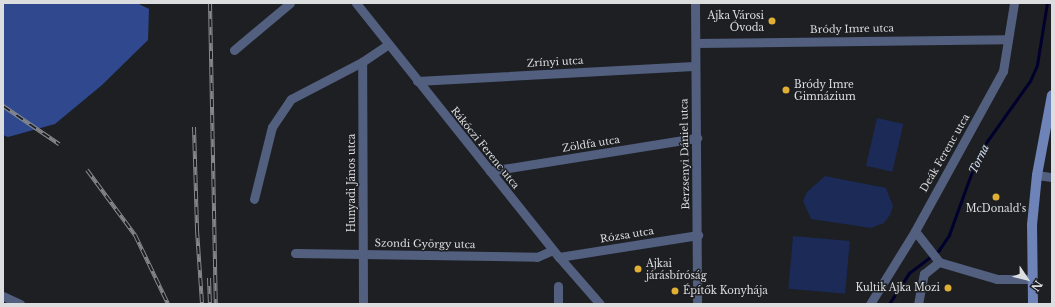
<!DOCTYPE html>
<html>
<head>
<meta charset="utf-8">
<style>
  body { margin:0 }
  #map { position:relative; width:1055px; height:307px; overflow:hidden; background:#1d1f23; font-family:"Libre Baskerville",serif }
  div>[style] { position:absolute }
  .green>* { inset:0; background:#1b2a57; transform-origin:0 0 }
  .forest>* { inset:0; background:#2f488e }
  .stream>* { height:2.5px; margin:-1.25px; padding:0 1.25px; transform-origin:1.25px; border-radius:1.25px; background:#01002d }
  .minor>* { height:9px; margin:-4.5px; padding:0 4.5px; transform-origin:4.5px; border-radius:4.5px; background:#525f7f }
  .secondary>* { height:10px; margin:-5px; padding:0 5px; transform-origin:5px; border-radius:5px; background:#6e83b7 }
  .rail>* { height:4px; margin-top:-2px; transform-origin:0; background:repeating-linear-gradient(90deg,#1d1f23 0 8px,#86888b 0 16px); box-sizing:border-box; border-block:1px solid #86888b }
  .dots>* { width:11px; height:11px; translate:-50% -50%; box-sizing:border-box; border:2px solid #1d1f23; border-radius:50% }
  span { translate:-50% -50%; white-space:nowrap; text-align:center; line-height:1.15; -webkit-text-stroke:3px #1d1f23; paint-order:stroke }
  .poi-label { font-size:10px; color:#dbdddf }
  .right { translate:-100% -50%; text-align:right }
  .left { translate:0 -50%; text-align:left }
  .street-label { font-size:10px; color:#dbdddf }
  .water-label { font-size:11px; color:#d4ddf2; font-style:italic }
  .frame { position:absolute; inset:0; border:4px solid #dbdddf; pointer-events:none }
  .north { position:absolute; left:1007px; top:259px; width:40px; height:40px; -webkit-text-stroke:3px #1d1f23; paint-order:stroke; rotate:125deg; font-size:11px; font-weight:700; line-height:16px; text-align:center; color:#dbdddf }
  .north::after { content:''; display:block; margin:auto; width:14px; height:18px; background:#dbdddf; clip-path:polygon(50% 0,100% 100%,50% 72%,0 100%) }
</style>
</head>
<body>
<div id="map">
  <div class="green">
    <div style="left:877px;top:118px;width:27px;height:49px;rotate:13deg"></div>
    <div style="clip-path:polygon(825px 176px,886px 188px,893px 206px,890px 215px,884px 223px,871px 228px,811px 219px,803px 201px,807px 192px)"></div>
    <div style="left:793px;top:236px;width:57px;height:53px;rotate:5deg"></div>
  </div>
  <div class="forest">
    <div style="clip-path:polygon(3px 3px,137px 3px,149px 9px,148px 40px,102px 85px,55px 124px,8px 137px,3px 135px)"></div>
  </div>
  <div class="stream">
    <div style="left:889px;top:304px;width:37px;rotate:-57deg"></div>
    <div style="left:909px;top:273px;width:38px;rotate:-37deg"></div>
    <div style="left:939px;top:250px;width:18px;rotate:-56deg"></div>
    <div style="left:949px;top:235px;width:77px;rotate:-70.1deg"></div>
    <div style="left:975px;top:163px;width:26px;rotate:-61deg"></div>
    <div style="left:988px;top:140px;width:72px;rotate:-54.6deg"></div>
    <div style="left:1030px;top:81px;width:17px;rotate:-66deg"></div>
    <div style="left:1037px;top:65px;width:63px;rotate:-80.8deg"></div>
  </div>
  <div class="minor">
    <div style="left:356px;top:3px;width:325px;rotate:51.4deg"></div>
    <div style="left:559px;top:257px;width:62px;rotate:48.9deg"></div>
    <div style="left:695px;top:3px;width:301px;rotate:89.6deg"></div>
    <div style="left:696px;top:43px;width:312px;rotate:-0.7deg"></div>
    <div style="left:234px;top:50px;width:73px;rotate:-40deg"></div>
    <div style="left:417px;top:81px;width:277px;rotate:-3.1deg"></div>
    <div style="left:490px;top:171px;width:210px;rotate:-9.1deg"></div>
    <div style="left:1037px;top:175px;width:15px;rotate:8deg"></div>
    <div style="left:254px;top:199px;width:74px;rotate:-76deg"></div>
    <div style="left:272px;top:127px;width:34px;rotate:-56deg"></div>
    <div style="left:291px;top:99px;width:80px;rotate:-27.5deg"></div>
    <div style="left:915px;top:231px;width:39px;rotate:52deg"></div>
    <div style="left:295px;top:253px;width:242px;rotate:0.9deg"></div>
    <div style="left:537px;top:257px;width:17px;rotate:-24deg"></div>
    <div style="left:559px;top:257px;width:141px;rotate:-9deg"></div>
    <div style="left:558px;top:286px;width:18px;rotate:90deg"></div>
    <div style="left:3px;top:296px;width:19px;rotate:25deg"></div>
    <div style="left:363px;top:304px;width:242px;rotate:-90.2deg"></div>
    <div style="left:362px;top:62px;width:32px;rotate:-34deg"></div>
    <div style="left:870px;top:304px;width:86px;rotate:-58.3deg"></div>
    <div style="left:915px;top:231px;width:183px;rotate:-61.2deg"></div>
    <div style="left:1003px;top:71px;width:69px;rotate:-80.8deg"></div>
    <div style="left:918px;top:304px;width:31px;rotate:-79deg"></div>
    <div style="left:924px;top:274px;width:19px;rotate:-39deg"></div>
    <div style="left:939px;top:262px;width:60px;rotate:16.3deg"></div>
    <div style="left:997px;top:279px;width:34px"></div>
  </div>
  <div class="secondary">
    <div style="left:1033px;top:304px;width:79px;rotate:-90.7deg"></div>
    <div style="left:1032px;top:225px;width:50px;rotate:-84.3deg"></div>
    <div style="left:1037px;top:175px;width:81px;rotate:-79.4deg"></div>
  </div>
  <div class="rail">
    <div style="left:210px;top:3px;width:301px;rotate:88.9deg"></div>
    <div style="left:3px;top:106px;width:68px;rotate:34.2deg"></div>
    <div style="left:194px;top:127px;width:103px;rotate:88.3deg"></div>
    <div style="left:197px;top:230px;width:74px;rotate:86.1deg"></div>
    <div style="left:87px;top:170px;width:81px;rotate:53.6deg"></div>
    <div style="left:135px;top:235px;width:76px;rotate:64.4deg"></div>
    <div style="left:209px;top:278px;width:26px;rotate:88deg"></div>
  </div>
  <div class="dots">
    <div style="left:772px;top:21px;background:#dfb034"></div>
    <div style="left:786px;top:90px;background:#dfb034"></div>
    <div style="left:996px;top:197px;background:#dfb034"></div>
    <div style="left:638px;top:269px;background:#dfb034"></div>
    <div style="left:948px;top:288px;background:#dfb034"></div>
    <div style="left:675px;top:291px;background:#dfb034"></div>
  </div>
  <div class="poi-label">
    <span class="right" style="left:764px;top:21px">Ajka Városi<br>Óvoda</span>
    <span class="left" style="left:794px;top:90px">Bródy Imre<br>Gimnázium</span>
    <span style="left:996px;top:209px">McDonald's</span>
    <span class="left" style="left:646px;top:269px">Ajkai<br>járásbíróság</span>
    <span class="right" style="left:940px;top:288px">Kultik Ajka Mozi</span>
    <span class="left" style="left:683px;top:291px">Építők Konyhája</span>
  </div>
  <div class="street-label">
    <span style="left:852px;top:29px;rotate:-1deg">Bródy Imre utca</span>
    <span style="left:555px;top:62px;rotate:-3deg">Zrínyi utca</span>
    <span style="left:591px;top:144px;rotate:-9deg">Zöldfa utca</span>
    <span style="left:485px;top:148px;rotate:51deg">Rákóczi Ferenc utca</span>
    <span style="left:945px;top:153px;rotate:-60deg">Deák Ferenc utca</span>
    <span style="left:685px;top:154px;rotate:-91deg">Berzsenyi Dániel utca</span>
    <span style="left:352px;top:183px;rotate:-90deg">Hunyadi János utca</span>
    <span style="left:627px;top:235px;rotate:-9deg">Rózsa utca</span>
    <span style="left:425px;top:244px;rotate:1deg">Szondi György utca</span>
  </div>
  <div class="water-label">
    <span style="left:979px;top:159px;rotate:-64deg">Torna</span>
  </div>
  <div class="frame"></div>
  <div class="north">N</div>
</div>
</body>
</html>
